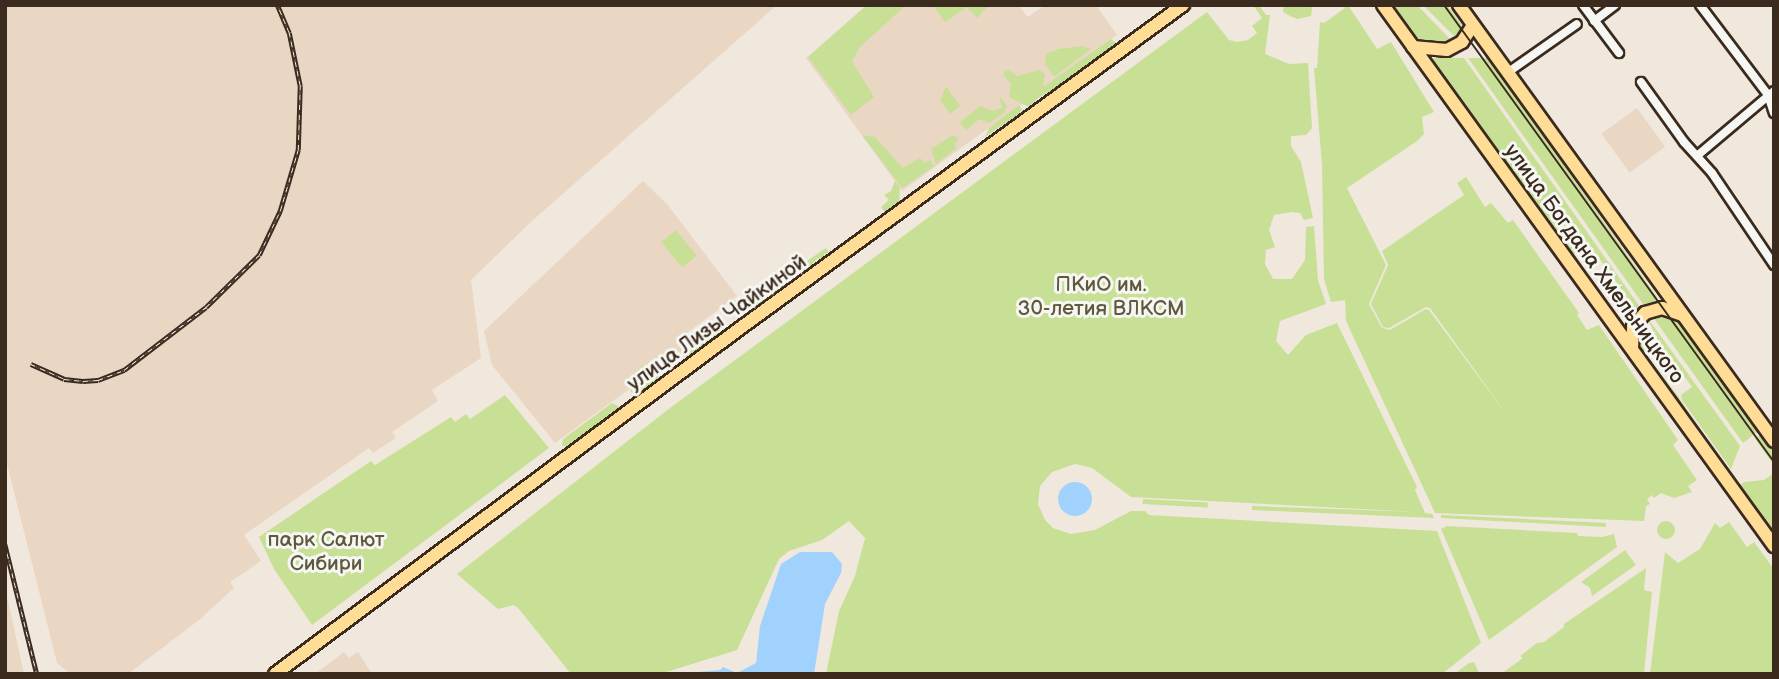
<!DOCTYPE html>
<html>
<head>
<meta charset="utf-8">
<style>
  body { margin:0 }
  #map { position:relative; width:1779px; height:679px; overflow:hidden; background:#f0e8dd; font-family:"Balsamiq Sans",sans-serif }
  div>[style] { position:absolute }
  .built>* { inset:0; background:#e9d7c4; transform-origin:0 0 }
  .green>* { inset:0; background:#c7e096; transform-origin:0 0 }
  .round { border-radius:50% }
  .water>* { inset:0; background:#a1d2fe }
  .roads { filter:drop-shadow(2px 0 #3b2a1e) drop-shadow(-2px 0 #3b2a1e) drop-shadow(0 2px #3b2a1e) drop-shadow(0 -2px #3b2a1e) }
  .minor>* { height:8px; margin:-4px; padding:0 4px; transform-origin:4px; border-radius:4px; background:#f6f6f2 }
  .primary>* { height:12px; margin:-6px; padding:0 6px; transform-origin:6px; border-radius:6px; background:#ffdd96 }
  .tram>* { height:2px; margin:-1px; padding:0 1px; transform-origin:1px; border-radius:1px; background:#3b2a1e }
  .rail>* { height:4.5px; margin-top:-2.25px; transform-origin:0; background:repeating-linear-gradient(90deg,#f6f6f2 0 5px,#3b2a1e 0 10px); box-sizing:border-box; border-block:2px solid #3b2a1e }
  span { translate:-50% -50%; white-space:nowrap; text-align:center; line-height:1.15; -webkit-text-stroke:6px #f6f6f2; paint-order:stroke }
  .street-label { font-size:21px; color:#3b2a1e }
  .park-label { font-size:21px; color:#5e583c }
  .frame { position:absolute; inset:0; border:7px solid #3b2a1e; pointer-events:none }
</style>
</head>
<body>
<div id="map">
  <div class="built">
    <div style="clip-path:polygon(5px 5px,777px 5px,532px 221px,471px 280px,481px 358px,432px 390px,438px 401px,392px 432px,396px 438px,373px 453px,369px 448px,244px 535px,261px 561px,230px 582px,234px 588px,199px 620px,128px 674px,70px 674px,57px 663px,5px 456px)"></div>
    <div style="clip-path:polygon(867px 5px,1018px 5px,1028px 17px,1045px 5px,1096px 5px,1117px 35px,902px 191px,806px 58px)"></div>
    <div style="left:1637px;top:108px;width:48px;height:44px;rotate:54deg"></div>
    <div style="clip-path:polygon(643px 181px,667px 204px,737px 296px,687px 333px,692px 341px,672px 358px,555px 443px,492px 365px,484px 331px)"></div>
    <div style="clip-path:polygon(5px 594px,8px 600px,24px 674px,5px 674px)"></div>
    <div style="clip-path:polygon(344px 652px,349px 658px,358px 652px,372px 674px,315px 674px)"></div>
  </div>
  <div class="green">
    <div style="clip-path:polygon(867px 5px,906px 5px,860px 47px,852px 61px,874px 97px,851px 115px,808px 57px)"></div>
    <div style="clip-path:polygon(937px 5px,989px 5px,977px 18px,967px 7px,945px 22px,934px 7px)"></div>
    <div style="clip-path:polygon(1253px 5px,1259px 5px,1266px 15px,1270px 15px,1265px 54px,1289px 64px,1308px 63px,1312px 128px,1306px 135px,1291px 136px,1291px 146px,1301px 162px,1313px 218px,1304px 220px,1300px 213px,1292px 212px,1274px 215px,1269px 230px,1275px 247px,1266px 250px,1265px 264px,1273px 279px,1292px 279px,1305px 260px,1306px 227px,1314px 226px,1318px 280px,1326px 304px,1280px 321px,1276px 341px,1288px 355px,1306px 335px,1337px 323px,1417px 487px,1415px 490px,1425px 513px,1432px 514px,1434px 518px,1252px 510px,1252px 506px,1419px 512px,1131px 497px,1092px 468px,1075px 464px,1052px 472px,1040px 486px,1038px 504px,1045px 520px,1053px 528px,1071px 534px,1095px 530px,1131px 511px,1145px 511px,1149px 515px,1437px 531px,1481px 643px,1442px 674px,826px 674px,839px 611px,855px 576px,865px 538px,849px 521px,822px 540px,789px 551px,779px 559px,737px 650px,660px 674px,571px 674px,519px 609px,514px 605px,498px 609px,457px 574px,670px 408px,1207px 12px,1229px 40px,1237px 42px,1248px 40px,1257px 33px,1252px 26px,1262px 18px)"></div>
    <div style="clip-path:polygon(1284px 5px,1309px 5px,1312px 8px,1311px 16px,1297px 19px,1290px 16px,1283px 12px)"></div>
    <div style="clip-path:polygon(1344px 5px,1348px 5px,1377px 49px,1391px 42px,1434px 112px,1422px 117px,1424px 134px,1417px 141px,1347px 188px,1386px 265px,1369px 304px,1382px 328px,1390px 330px,1426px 309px,1429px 310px,1510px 419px,1430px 308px,1426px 307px,1389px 328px,1383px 327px,1371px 304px,1388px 265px,1382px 251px,1464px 195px,1457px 183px,1466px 177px,1485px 207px,1491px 203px,1508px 223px,1513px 220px,1579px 313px,1577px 315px,1587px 330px,1599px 325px,1678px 440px,1673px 445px,1697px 480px,1688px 486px,1692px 492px,1674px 498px,1661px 493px,1654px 498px,1652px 495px,1647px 499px,1650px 504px,1646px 506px,1644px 521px,1435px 513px,1346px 321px,1345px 300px,1331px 302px,1324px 279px,1322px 165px,1314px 68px,1317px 68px,1320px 22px,1324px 23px,1345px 8px)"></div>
    <div style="clip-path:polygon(1391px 5px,1417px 5px,1450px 39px,1437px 43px,1423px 42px,1412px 33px)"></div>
    <div style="clip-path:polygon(1423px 5px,1447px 5px,1461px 24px,1461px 31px,1454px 36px)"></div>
    <div style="clip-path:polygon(1111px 39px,1117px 44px,1075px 77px,1038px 98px,1029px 107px,1009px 97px,1011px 84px,1003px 75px,1005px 71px,1009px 70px,1017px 76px,1039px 70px,1045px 74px,1043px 87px)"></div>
    <div style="clip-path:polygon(1082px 46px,1091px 49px,1054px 77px,1045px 64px,1046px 54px,1058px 49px)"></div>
    <div style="clip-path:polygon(1434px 58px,1464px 58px,1640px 307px,1636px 310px,1589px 244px,1574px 254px,1580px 263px,1576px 263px,1431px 63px)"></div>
    <div style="clip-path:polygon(1468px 58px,1488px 58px,1657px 297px,1653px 304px,1643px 304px)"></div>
    <div style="clip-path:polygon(946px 86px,960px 106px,950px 114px,940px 100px)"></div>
    <div style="clip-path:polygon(999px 95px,1007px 106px,1004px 113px,989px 123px,979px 119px,967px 130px,962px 126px,960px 122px,980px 106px,992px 111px,1002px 108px)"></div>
    <div style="clip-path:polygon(1019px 105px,1022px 109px,1019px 114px,985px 137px,989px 128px)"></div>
    <div style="clip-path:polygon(862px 135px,875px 137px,903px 168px,920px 158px,925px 163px,930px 160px,934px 166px,902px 188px)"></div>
    <div style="clip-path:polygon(953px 135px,959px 139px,954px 144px,957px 148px,936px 164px,931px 149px)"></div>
    <div style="clip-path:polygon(895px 181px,900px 188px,899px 202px,885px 212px,881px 207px,889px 200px,884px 195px,891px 191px)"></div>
    <div style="left:676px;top:230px;width:33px;height:19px;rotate:51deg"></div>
    <div style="clip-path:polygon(826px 248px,829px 253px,824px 254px,824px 258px,816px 259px,809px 269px,802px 271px,801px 265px)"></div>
    <div style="clip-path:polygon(780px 280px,784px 281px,784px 288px,776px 294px,768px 294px,760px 306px,741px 312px,734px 308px,735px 300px,739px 299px,747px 304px)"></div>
    <div style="clip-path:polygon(1650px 313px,1675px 314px,1761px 429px,1743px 443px)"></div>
    <div style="clip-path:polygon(1647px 317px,1740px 446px,1731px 469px,1682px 400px,1681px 395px,1692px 387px,1656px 337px)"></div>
    <div style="clip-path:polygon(1640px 323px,1644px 329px,1641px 332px,1650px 346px,1643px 351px,1678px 396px,1728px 473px,1639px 350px,1636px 329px)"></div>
    <div style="clip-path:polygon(722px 325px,727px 331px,720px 339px,712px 340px,690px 358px,680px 356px,680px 350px)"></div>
    <div style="clip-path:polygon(644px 365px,657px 370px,659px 383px,644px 389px,641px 394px,632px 393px,630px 390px,639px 381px,635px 372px)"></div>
    <div style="clip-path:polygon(505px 395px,549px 448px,312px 625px,274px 569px,259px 537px,371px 461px,375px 465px,451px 417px,455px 422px,466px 414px,470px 419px)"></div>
    <div style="clip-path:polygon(612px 403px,620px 407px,618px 413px,569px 446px,562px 446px,563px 439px)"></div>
    <div style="clip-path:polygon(1763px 433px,1774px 448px,1774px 465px,1755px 439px)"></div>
    <div style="clip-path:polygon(1774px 473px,1774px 537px,1737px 487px,1744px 482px,1764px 480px)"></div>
    <div style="left:1143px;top:499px;width:65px;height:5px;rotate:3deg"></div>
    <div style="clip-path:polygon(1441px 515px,1606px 523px,1606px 527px,1441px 518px)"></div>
    <div class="round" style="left:1657px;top:521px;width:18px;height:18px"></div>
    <div style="clip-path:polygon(1729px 522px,1747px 547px,1754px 542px,1774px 569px,1774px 674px,1650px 674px,1665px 552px,1678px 563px,1700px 549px,1715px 523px,1720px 528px)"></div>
    <div style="clip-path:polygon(1447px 526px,1577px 533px,1578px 536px,1602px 537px,1614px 534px,1617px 547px,1489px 640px,1441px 529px)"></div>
    <div style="clip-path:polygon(1625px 550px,1636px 565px,1592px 596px,1590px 588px,1581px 582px)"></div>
    <div style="clip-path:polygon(1646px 568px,1644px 590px,1652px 592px,1644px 674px,1501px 674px,1523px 658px,1520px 656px,1537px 643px,1544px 642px,1564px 627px,1564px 624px)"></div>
    <div style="clip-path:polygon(1474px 662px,1479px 673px,1454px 674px,1469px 663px)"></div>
  </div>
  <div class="water">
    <div class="round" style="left:1058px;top:482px;width:34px;height:34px"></div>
    <div style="clip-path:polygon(800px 552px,832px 552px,842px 564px,841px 573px,825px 604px,814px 674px,676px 674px,720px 670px,723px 667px,737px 673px,756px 663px,760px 626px,781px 564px)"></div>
  </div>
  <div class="roads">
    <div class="minor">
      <div style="left:1583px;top:5px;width:60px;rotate:53.1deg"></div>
      <div style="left:1700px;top:5px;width:113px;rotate:52.9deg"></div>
      <div style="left:1768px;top:95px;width:19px;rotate:72deg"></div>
      <div style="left:1594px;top:21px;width:26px;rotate:-37deg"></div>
      <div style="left:1507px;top:73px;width:85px;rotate:-35deg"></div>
      <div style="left:1641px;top:82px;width:74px;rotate:54.4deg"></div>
      <div style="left:1684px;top:142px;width:42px;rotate:47.9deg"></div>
      <div style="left:1712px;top:173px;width:111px;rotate:56deg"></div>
      <div style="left:1698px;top:155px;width:99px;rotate:-40.1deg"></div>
    </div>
    <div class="primary">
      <div style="left:1383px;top:5px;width:668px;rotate:54.14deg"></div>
      <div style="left:1459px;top:5px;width:538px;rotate:54.15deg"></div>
      <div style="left:1413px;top:47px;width:34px;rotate:5deg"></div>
      <div style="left:1447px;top:50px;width:17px;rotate:-28deg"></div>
      <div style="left:1462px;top:42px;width:20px;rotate:-57deg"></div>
      <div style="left:1632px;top:348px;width:22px;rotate:-87deg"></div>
      <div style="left:1633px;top:326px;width:18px;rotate:-47deg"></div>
      <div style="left:1645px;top:313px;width:18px;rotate:-16deg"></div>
      <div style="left:1662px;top:308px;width:21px;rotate:19deg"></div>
      <div style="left:275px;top:674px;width:578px;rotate:-36.63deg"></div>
      <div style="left:739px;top:329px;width:550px;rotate:-36.12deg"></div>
    </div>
  </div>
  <div class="tram">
    <div style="left:1444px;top:5px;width:564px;rotate:54.17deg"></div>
  </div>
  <div class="rail">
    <div style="left:31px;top:364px;width:36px;rotate:24deg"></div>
    <div style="left:64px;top:379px;width:19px;rotate:6deg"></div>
    <div style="left:83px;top:381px;width:15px;rotate:-4deg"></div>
    <div style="left:98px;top:380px;width:28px;rotate:-21deg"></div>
    <div style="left:124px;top:370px;width:103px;rotate:-37.5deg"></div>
    <div style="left:206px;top:307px;width:74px;rotate:-44.5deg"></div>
    <div style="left:259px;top:255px;width:49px;rotate:-64.5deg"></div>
    <div style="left:280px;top:211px;width:64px;rotate:-73.6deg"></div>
    <div style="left:298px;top:150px;width:64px;rotate:-88.2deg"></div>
    <div style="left:300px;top:86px;width:54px;rotate:-101.7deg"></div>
    <div style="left:289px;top:33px;width:30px;rotate:-113deg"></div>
    <div style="left:5px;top:544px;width:134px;rotate:76.2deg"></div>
    <div style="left:5px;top:673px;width:1px;rotate:90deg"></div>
  </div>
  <div class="street-label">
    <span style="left:1594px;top:264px;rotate:54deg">улица Богдана Хмельницкого</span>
    <span style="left:717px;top:323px;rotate:-36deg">улица Лизы Чайкиной</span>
  </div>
  <div class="park-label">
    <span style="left:1101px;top:297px">ПКиО им.<br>30-летия ВЛКСМ</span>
    <span style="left:326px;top:552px">парк Салют<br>Сибири</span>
  </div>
  <div class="frame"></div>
</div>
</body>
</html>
